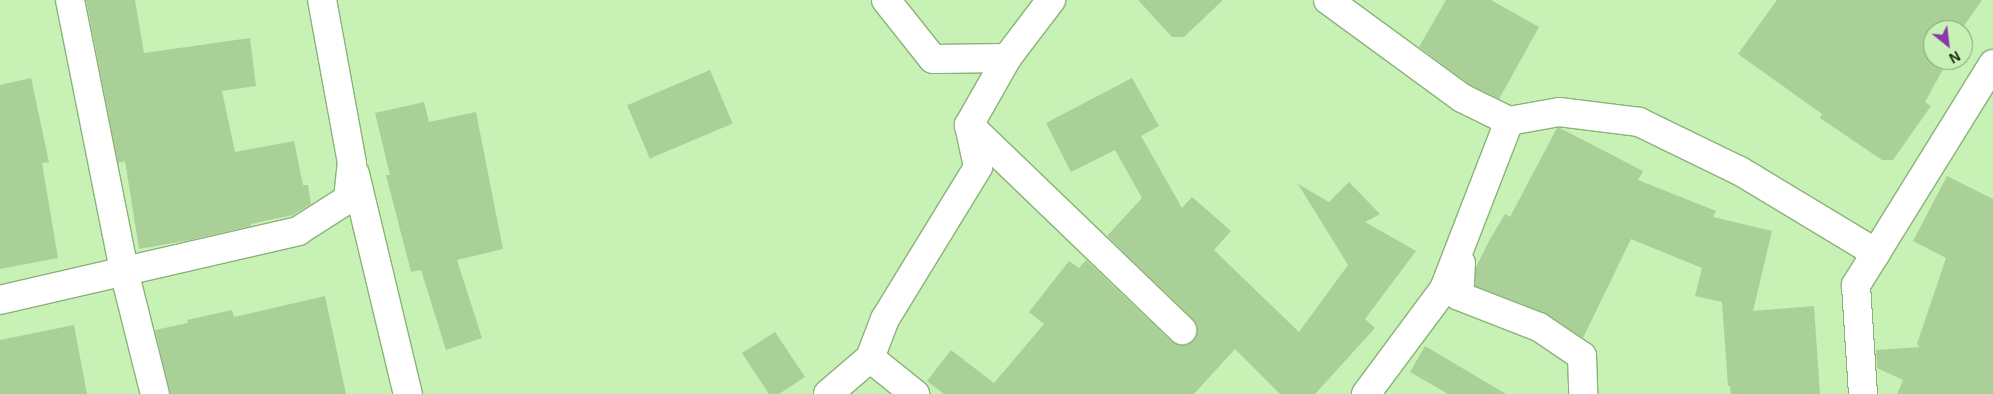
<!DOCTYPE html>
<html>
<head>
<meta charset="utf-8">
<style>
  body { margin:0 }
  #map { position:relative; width:1993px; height:394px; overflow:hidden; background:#c8f1b5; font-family:Arial,sans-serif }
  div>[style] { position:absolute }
  .building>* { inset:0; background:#a9d197; transform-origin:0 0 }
  .roads { filter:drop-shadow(1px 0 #8bb279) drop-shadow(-1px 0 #8bb279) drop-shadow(0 1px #8bb279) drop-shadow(0 -1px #8bb279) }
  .minor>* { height:28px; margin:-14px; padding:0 14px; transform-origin:14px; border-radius:14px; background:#fff }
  span { translate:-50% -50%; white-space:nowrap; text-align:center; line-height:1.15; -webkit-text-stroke:4.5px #c8f1b5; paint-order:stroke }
  .north { position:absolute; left:1923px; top:20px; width:50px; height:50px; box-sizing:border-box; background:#c8f1b5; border:1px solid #82a174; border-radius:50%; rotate:151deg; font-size:14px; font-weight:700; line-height:20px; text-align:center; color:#192812 }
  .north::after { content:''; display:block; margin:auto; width:18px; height:22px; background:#8b39a9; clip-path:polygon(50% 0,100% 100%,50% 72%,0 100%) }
</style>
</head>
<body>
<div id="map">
  <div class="building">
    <div style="clip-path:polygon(86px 0,135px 0,144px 53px,250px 38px,256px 86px,222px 91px,235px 152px,294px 141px,303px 185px,308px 185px,311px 204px,293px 215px,251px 224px,251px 226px,190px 240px,139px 249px,125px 161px,118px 163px)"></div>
    <div style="clip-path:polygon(1138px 0,1223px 0,1184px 37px,1172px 37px)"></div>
    <div style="clip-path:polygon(1446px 0,1491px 0,1539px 27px,1499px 99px,1470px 85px,1419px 47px)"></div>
    <div style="clip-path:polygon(1777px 0,1982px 0,1961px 30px,1933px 30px,1933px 60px,1948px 60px,1925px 102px,1931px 106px,1893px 160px,1882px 160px,1820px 118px,1822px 114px,1738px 54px)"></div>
    <div style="left:710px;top:70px;width:58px;height:90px;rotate:67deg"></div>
    <div style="clip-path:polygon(31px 78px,49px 162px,42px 163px,58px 258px,0 269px,0 85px)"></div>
    <div style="clip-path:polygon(1132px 78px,1159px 126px,1141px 136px,1182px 208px,1192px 197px,1231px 231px,1214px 250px,1299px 332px,1348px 265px,1298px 184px,1329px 202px,1349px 182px,1380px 214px,1365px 222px,1416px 251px,1365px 319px,1375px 328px,1315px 394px,1280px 394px,1235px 349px,1194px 394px,944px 394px,927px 381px,951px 350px,994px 383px,1044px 324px,1029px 312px,1069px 261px,1079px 268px,1086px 260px,1172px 342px,1179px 345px,1186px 345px,1194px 340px,1197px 333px,1197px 326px,1193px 319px,1107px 236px,1142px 198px,1115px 150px,1071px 172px,1046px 123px)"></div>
    <div style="clip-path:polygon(424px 102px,429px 122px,476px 112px,503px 249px,457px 260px,482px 338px,446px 350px,421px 270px,411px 272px,386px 175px,390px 175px,375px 113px)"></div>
    <div style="clip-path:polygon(1557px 128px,1560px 128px,1643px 171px,1638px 180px,1716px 211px,1713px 217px,1772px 231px,1753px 311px,1814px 306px,1820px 394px,1731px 394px,1730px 386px,1728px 386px,1722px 302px,1695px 296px,1702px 268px,1631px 239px,1583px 338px,1545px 313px,1475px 286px,1476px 267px,1490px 239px,1505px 214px,1510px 217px)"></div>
    <div style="clip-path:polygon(1947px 176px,1993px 199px,1993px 394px,1897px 394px,1903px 380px,1877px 368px,1876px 350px,1920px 347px,1917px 344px,1946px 258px,1913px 241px)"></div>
    <div style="clip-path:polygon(325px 296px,346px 394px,170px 394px,155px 330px,188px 323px,187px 320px,232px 310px,234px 317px)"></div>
    <div style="clip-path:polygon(74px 325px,87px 394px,0 394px,0 340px)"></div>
    <div style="clip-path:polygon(775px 332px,805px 377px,779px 394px,769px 394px,742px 353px)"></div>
    <div style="clip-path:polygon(1425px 346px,1506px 394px,1448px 394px,1410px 372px)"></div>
  </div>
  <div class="roads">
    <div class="minor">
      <div style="left:70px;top:0;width:276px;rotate:78.7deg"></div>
      <div style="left:124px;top:271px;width:127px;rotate:75.9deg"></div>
      <div style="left:886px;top:0;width:75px;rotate:51.5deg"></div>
      <div style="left:933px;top:59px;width:74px;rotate:-0.8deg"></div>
      <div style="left:1328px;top:0;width:166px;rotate:36.2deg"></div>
      <div style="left:1462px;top:98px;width:52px;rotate:26.1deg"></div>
      <div style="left:1509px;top:121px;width:51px;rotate:-10.2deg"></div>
      <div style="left:1559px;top:112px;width:81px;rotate:7.1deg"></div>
      <div style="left:1639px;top:122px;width:112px;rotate:25.9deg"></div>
      <div style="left:1740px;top:171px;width:159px;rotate:31.1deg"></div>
      <div style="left:969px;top:125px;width:296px;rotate:43.9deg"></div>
      <div style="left:355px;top:174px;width:226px;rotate:76.5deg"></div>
      <div style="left:1461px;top:263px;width:33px;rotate:93deg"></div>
      <div style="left:1459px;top:296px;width:86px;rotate:21.2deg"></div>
      <div style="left:1539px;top:327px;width:52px;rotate:34deg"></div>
      <div style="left:1582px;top:356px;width:38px;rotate:88deg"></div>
      <div style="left:0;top:300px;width:306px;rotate:-13deg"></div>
      <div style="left:298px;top:231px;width:59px;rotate:-32.6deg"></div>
      <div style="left:348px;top:199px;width:36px;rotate:-84deg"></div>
      <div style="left:352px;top:163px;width:166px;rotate:-100.4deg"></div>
      <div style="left:870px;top:358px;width:58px;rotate:38.7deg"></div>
      <div style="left:828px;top:394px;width:55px;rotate:-40.6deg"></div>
      <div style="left:870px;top:358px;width:42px;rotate:-69deg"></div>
      <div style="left:885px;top:319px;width:178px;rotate:-58.5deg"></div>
      <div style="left:978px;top:167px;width:43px;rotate:-102.1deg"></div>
      <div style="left:969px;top:125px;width:77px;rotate:-60.4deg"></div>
      <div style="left:1007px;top:58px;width:73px;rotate:-52.8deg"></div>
      <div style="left:1366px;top:394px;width:131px;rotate:-53.4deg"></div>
      <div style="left:1444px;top:289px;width:180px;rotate:-68.8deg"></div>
      <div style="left:1863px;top:394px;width:109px;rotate:-93.7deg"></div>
      <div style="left:1856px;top:285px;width:260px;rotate:-58.2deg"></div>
    </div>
  </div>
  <div class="north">N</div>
</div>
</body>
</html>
